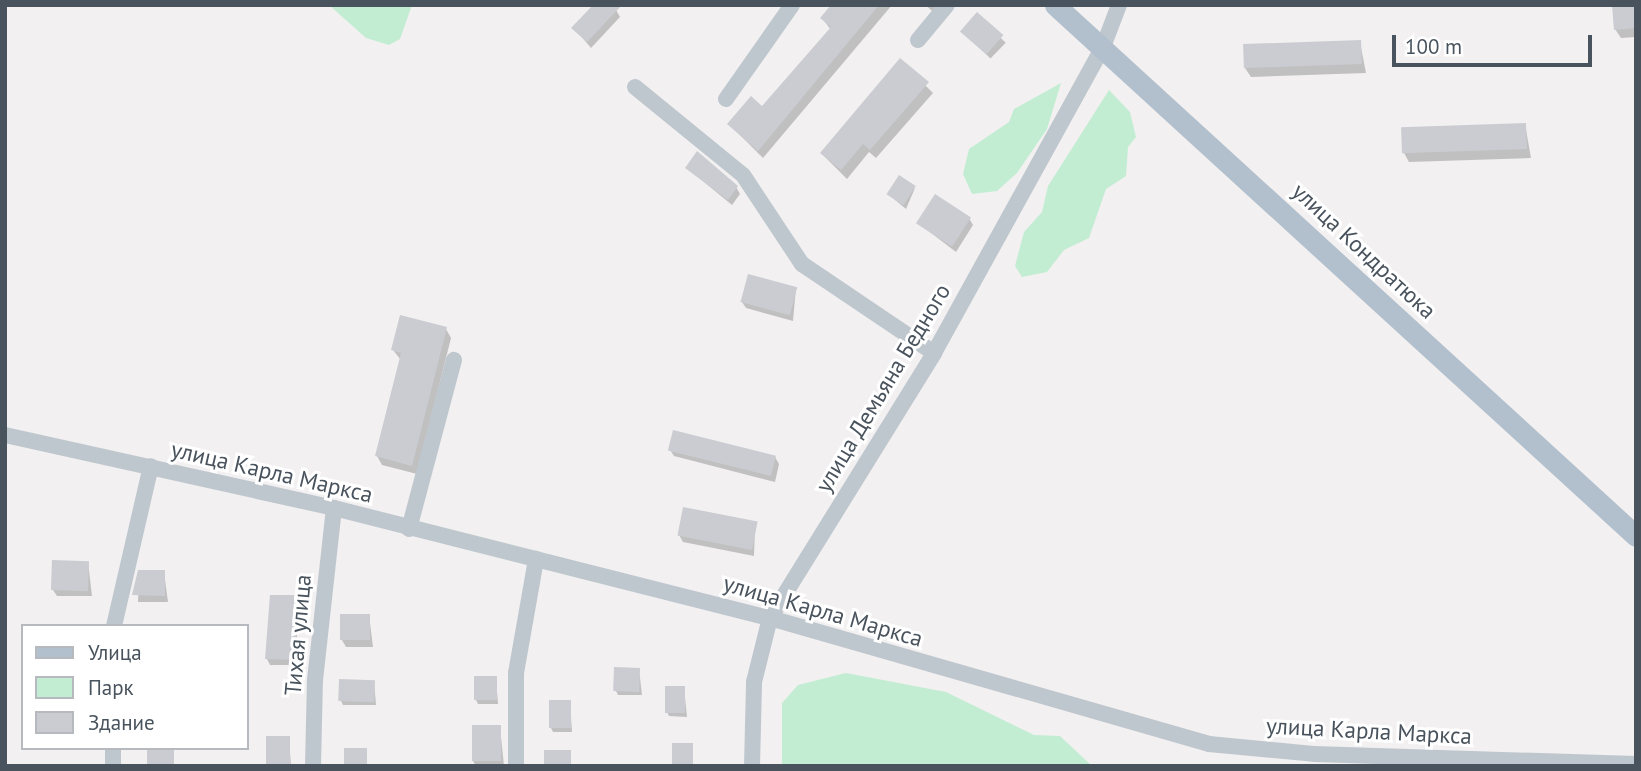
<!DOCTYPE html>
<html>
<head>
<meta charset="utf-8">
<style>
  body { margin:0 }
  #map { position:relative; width:1641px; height:771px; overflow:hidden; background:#f2f0f0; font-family:"PT Sans",sans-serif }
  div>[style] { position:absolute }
  .green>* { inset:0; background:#c2edd3 }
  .shadow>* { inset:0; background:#0003; transform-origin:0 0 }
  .building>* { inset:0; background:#caccd2; transform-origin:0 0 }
  .minor>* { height:16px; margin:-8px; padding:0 8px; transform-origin:8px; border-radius:8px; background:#bfc7ce }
  .major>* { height:21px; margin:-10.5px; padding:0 10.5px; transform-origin:10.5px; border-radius:10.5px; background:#b2bfcd }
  span { translate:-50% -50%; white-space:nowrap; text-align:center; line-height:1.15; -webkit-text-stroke:6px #fff; paint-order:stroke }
  .street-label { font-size:23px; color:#49535d }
  .frame { position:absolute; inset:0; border:7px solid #49535d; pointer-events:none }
  .legend { position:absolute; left:21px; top:624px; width:228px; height:126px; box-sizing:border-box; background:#fff; border:2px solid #b6babe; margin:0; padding:9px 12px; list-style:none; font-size:21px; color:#49535d }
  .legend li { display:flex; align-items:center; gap:14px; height:35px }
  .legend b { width:35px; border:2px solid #b6babe }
  .scale { position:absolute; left:1392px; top:35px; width:200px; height:32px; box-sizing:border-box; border:4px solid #49535d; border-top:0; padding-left:9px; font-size:21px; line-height:24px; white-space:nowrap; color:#49535d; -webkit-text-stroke:5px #fff; paint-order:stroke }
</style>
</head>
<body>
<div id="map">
  <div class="green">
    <div style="clip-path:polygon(329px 5px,412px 5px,400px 39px,389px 45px,366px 38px)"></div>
    <div style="clip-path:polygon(1061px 83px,1047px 129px,1017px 173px,997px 191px,972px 194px,963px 174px,969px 149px,1009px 122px,1014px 109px)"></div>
    <div style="clip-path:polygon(1109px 90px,1130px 112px,1136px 137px,1128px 147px,1126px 176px,1106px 189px,1089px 238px,1064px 250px,1047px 272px,1022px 277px,1015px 266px,1024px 232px,1042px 212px,1048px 186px)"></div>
    <div style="clip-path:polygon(846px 673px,946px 692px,1034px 735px,1060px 736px,1092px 766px,782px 766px,782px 703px,798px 685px)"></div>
  </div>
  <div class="shadow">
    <div style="clip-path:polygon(833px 5px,892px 5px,763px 158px,729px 124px,763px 108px,831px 30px,822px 18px)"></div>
    <div style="clip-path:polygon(925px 5px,949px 5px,937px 15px)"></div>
    <div style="clip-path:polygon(1636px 5px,1636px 37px,1621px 38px,1615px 29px)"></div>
    <div style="clip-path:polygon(616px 10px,620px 17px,591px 48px,574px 28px)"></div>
    <div style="left:977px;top:15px;width:40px;height:22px;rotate:44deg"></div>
    <div style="clip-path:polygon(1360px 42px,1366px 73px,1251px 77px,1245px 68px)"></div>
    <div style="clip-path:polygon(900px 60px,933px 93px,876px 158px,869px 152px,847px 179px,822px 154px)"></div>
    <div style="clip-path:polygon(1525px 124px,1531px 158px,1409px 162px,1404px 153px)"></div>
    <div style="clip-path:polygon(687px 168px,736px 187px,740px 194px,732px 205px)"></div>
    <div style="clip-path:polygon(915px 188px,906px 209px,889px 195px)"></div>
    <div style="clip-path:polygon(969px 218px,973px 225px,956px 252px,918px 223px)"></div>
    <div style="clip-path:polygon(796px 288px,793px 321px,746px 308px,742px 302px)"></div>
    <div style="clip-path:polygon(446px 329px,451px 338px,417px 474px,382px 465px,377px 456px,401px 360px,393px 350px)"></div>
    <div style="clip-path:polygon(670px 450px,775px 457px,779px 464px,775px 482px,674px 456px)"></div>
    <div style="clip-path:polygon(755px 524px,754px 556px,683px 542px,679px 535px)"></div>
    <div style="clip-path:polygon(88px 562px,92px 596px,57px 596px,53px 590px)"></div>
    <div style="clip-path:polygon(139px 572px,164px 572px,168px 602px,138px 602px)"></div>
    <div style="clip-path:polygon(293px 597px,300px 665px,270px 665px,267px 659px)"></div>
    <div style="clip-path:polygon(369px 615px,373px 647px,346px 647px,342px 640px)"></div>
    <div style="clip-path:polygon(639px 669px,642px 695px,618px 695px,616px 691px)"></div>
    <div style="clip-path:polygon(496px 678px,498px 704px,478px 704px,476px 700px)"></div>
    <div style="clip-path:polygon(374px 681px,376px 705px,343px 705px,341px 701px)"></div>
    <div style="clip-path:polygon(684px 688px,687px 717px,669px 716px,667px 712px)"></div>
    <div style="clip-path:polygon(570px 702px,572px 732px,553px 732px,551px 728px)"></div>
    <div style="clip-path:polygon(500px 727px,504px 766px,476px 766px,473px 761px)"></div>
    <div style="clip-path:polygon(289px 738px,291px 766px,268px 766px)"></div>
  </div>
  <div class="building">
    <div style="clip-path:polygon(593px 5px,622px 5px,587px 42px,571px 28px)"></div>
    <div style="clip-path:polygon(831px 5px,879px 5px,758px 151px,727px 124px,751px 96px,762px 106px,831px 27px,820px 18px)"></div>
    <div style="clip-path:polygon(1612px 5px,1636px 5px,1636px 28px,1614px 30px)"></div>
    <div style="left:977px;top:12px;width:35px;height:26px;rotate:41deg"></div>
    <div style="left:1361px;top:40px;width:24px;height:118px;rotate:88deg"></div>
    <div style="clip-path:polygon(900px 58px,929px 82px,870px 150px,863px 144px,841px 170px,820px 153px)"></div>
    <div style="left:1526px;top:123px;width:26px;height:125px;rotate:88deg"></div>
    <div style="clip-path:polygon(697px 151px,738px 186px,728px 200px,685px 168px)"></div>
    <div style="left:899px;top:175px;width:20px;height:23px;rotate:33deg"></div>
    <div style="left:935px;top:194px;width:43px;height:35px;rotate:33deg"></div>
    <div style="left:748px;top:274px;width:51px;height:29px;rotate:15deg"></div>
    <div style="clip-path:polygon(400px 315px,447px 327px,412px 466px,375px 456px,401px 353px,391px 350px)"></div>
    <div style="left:673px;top:430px;width:106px;height:21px;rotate:14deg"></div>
    <div style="left:683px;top:507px;width:76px;height:29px;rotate:11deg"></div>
    <div style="left:52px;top:560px;width:37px;height:30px;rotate:2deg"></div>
    <div style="clip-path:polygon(138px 570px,165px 570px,165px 596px,132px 595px)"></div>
    <div style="clip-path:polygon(270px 595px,294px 595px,298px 660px,265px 659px)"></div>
    <div style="left:340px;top:614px;width:30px;height:26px"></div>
    <div style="left:614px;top:667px;width:26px;height:24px;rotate:2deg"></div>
    <div style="left:474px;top:676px;width:23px;height:24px"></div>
    <div style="left:339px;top:679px;width:36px;height:22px;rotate:2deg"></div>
    <div style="left:665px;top:686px;width:20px;height:27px"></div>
    <div style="left:549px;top:700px;width:22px;height:28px"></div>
    <div style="left:472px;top:725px;width:29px;height:36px"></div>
    <div style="left:266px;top:736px;width:24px;height:30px"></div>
    <div style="left:672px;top:743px;width:21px;height:23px"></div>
    <div style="left:344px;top:748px;width:23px;height:18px"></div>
    <div style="left:147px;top:749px;width:27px;height:17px"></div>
    <div style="left:544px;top:750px;width:27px;height:16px"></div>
  </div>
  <div class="minor">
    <div style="left:918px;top:40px;width:45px;rotate:-50.4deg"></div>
    <div style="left:635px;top:87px;width:139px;rotate:39.2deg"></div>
    <div style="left:743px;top:175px;width:107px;rotate:56.5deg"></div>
    <div style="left:802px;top:264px;width:159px;rotate:34deg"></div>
    <div style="left:726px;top:99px;width:115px;rotate:-54.9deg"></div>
    <div style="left:5px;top:435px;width:337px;rotate:12.5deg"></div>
    <div style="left:334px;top:508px;width:450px;rotate:14.2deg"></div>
    <div style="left:770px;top:618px;width:457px;rotate:16deg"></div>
    <div style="left:1209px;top:744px;width:105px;rotate:5.4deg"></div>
    <div style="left:1314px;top:754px;width:322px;rotate:1.8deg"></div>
    <div style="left:409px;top:529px;width:175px;rotate:-75.1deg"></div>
    <div style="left:114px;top:626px;width:164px;rotate:-77deg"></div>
    <div style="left:113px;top:748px;width:18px;rotate:90deg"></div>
    <div style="left:313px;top:766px;width:86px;rotate:-88.7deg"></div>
    <div style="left:315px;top:680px;width:173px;rotate:-83.7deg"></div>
    <div style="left:516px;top:766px;width:93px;rotate:-90deg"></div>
    <div style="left:516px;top:673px;width:116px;rotate:-80deg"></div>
    <div style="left:752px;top:766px;width:84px;rotate:-88.6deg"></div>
    <div style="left:754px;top:682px;width:66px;rotate:-76deg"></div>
    <div style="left:770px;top:618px;width:312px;rotate:-58.2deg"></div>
    <div style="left:934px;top:353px;width:350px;rotate:-61.1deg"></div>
    <div style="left:1103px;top:47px;width:45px;rotate:-69.1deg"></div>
  </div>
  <div class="major">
    <div style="left:1055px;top:5px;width:787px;rotate:42.43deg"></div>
  </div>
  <div class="street-label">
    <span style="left:1364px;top:251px;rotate:43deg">улица Кондратюка</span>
    <span style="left:883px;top:388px;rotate:-59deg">улица Демьяна Бедного</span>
    <span style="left:272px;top:472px;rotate:13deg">улица Карла Маркса</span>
    <span style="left:823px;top:611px;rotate:16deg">улица Карла Маркса</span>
    <span style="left:298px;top:635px;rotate:-85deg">Тихая улица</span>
    <span style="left:1369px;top:731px;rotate:3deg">улица Карла Маркса</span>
  </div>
  <div class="frame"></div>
  <ul class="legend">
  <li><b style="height:9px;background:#b2bfcd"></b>Улица</li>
  <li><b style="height:19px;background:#c2edd3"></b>Парк</li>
  <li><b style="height:19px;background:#caccd2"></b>Здание</li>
  </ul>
  <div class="scale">100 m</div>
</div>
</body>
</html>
